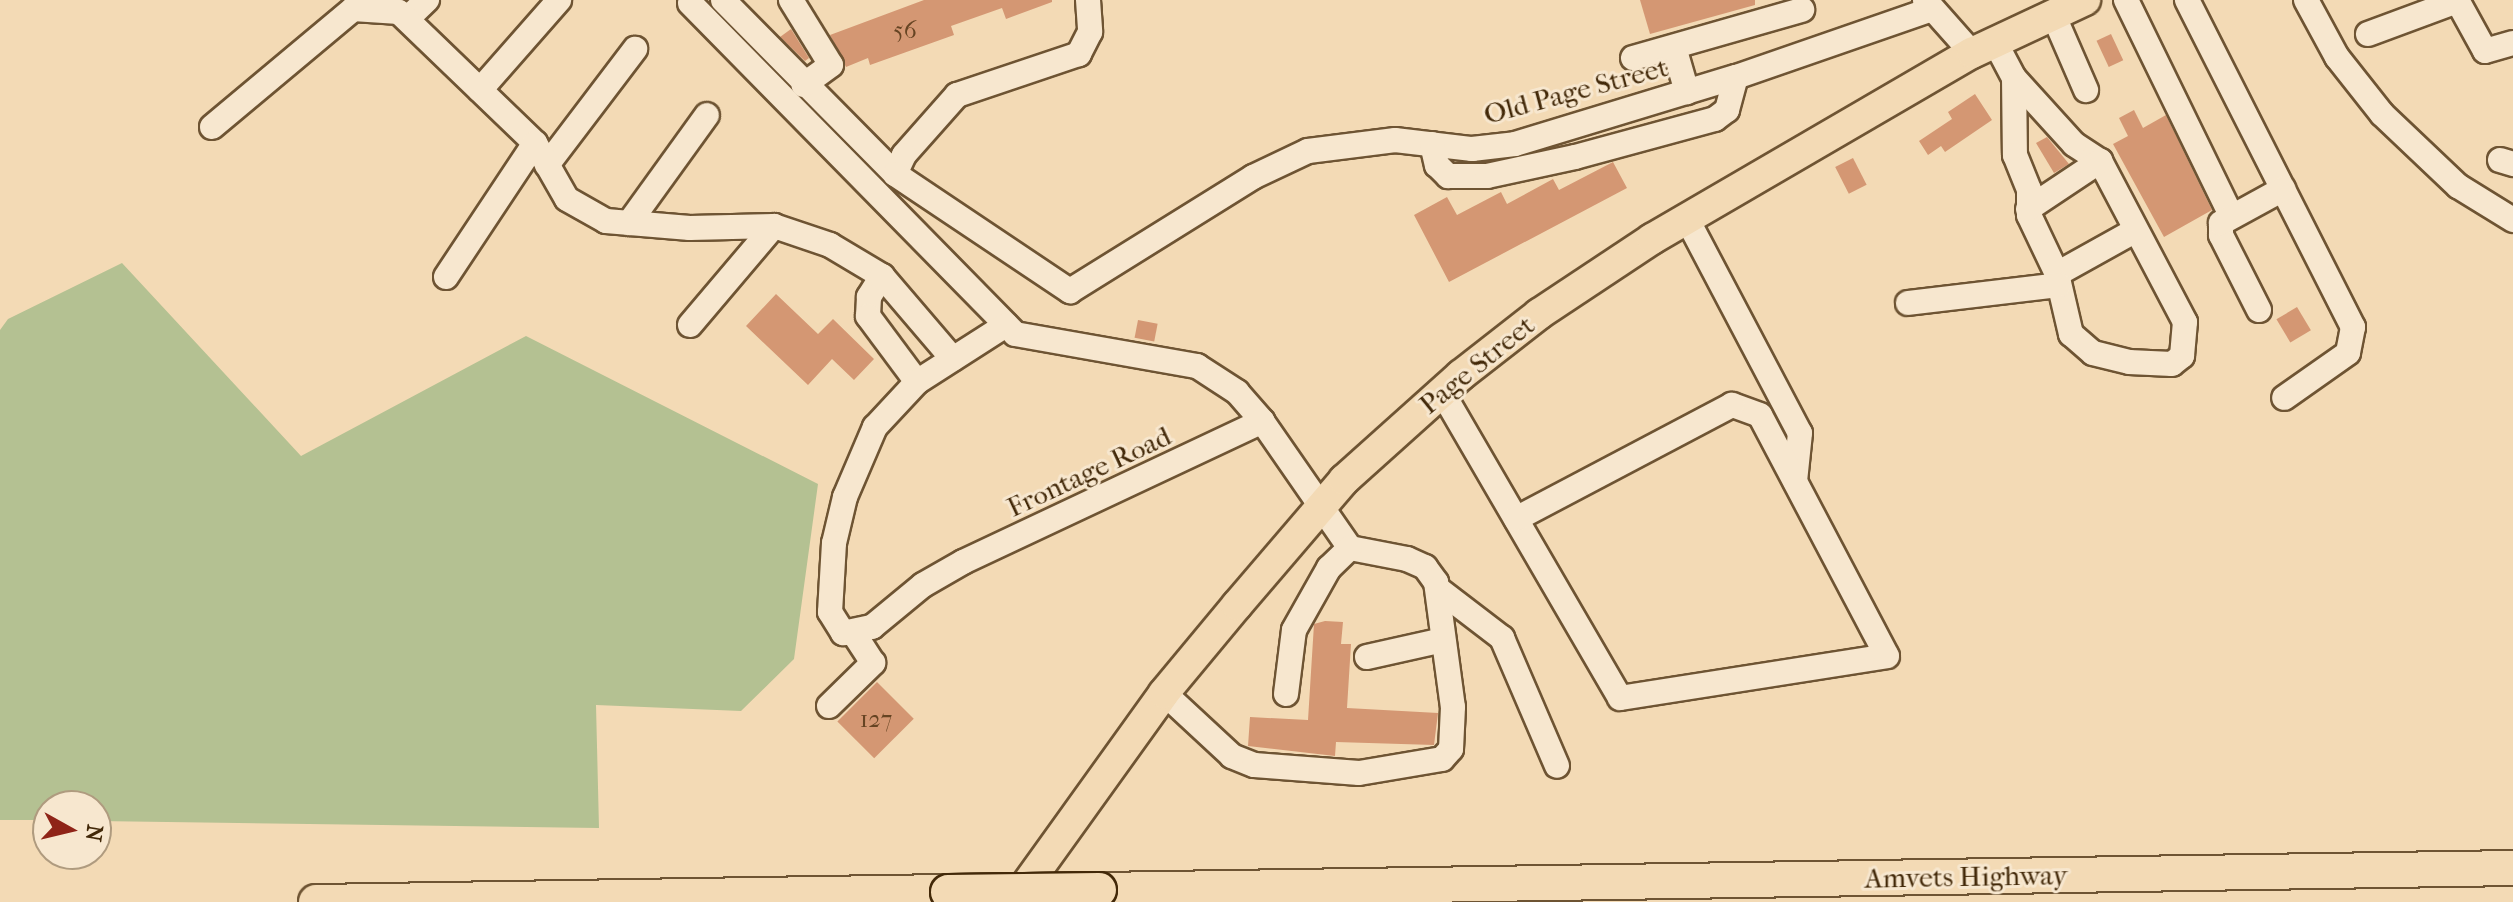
<!DOCTYPE html>
<html>
<head>
<meta charset="utf-8">
<style>
  body { margin:0 }
  #map { position:relative; width:2513px; height:902px; overflow:hidden; background:#f3dab5; font-family:"IM FELL French Canon",serif }
  div>[style] { position:absolute }
  .green>* { inset:0; background:#b4c192 }
  .building>* { inset:0; background:#d49773; transform-origin:0 0 }
  .roads { filter:drop-shadow(2px 0 #6e5433) drop-shadow(-2px 0 #6e5433) drop-shadow(0 2px #6e5433) drop-shadow(0 -2px #6e5433) }
  .minor>* { height:24px; margin:-12px; padding:0 12px; transform-origin:12px; border-radius:12px; background:#f7e7cf }
  .major>* { height:30px; margin:-15px; padding:0 15px; transform-origin:15px; border-radius:15px; background:#f3dab5 }
  .highway>* { height:34px; margin:-17px; padding:0 17px; transform-origin:17px; border-radius:17px; background:#f3dab5 }
  .bridges { filter:drop-shadow(2px 0 #422808) drop-shadow(-2px 0 #422808) drop-shadow(0 2px #422808) drop-shadow(0 -2px #422808) }
  .highway-bridge>* { height:34px; margin:-17px; padding:0 17px; transform-origin:17px; border-radius:17px; background:#f3dab5 }
  span { translate:-50% -50%; white-space:nowrap; text-align:center; line-height:1.15; -webkit-text-stroke:6px #f7e7cf; paint-order:stroke }
  .number-label { font-size:24px; color:#664423 }
  .number-label span { -webkit-text-stroke-width:0 }
  .street-label { font-size:28px; color:#422808 }
  .north { position:absolute; left:32px; top:790px; width:80px; height:80px; box-sizing:border-box; background:#f7e7cf; border:2px solid #af9b7f; border-radius:50%; rotate:98deg; font-size:22px; font-weight:700; line-height:32px; text-align:center; color:#422808 }
  .north::after { content:''; display:block; margin:auto; width:28px; height:36px; background:#8f2418; clip-path:polygon(50% 0,100% 100%,50% 72%,0 100%) }
</style>
</head>
<body>
<div id="map">
  <div class="green">
    <div style="clip-path:polygon(122px 263px,301px 456px,526px 336px,818px 484px,794px 659px,741px 711px,596px 705px,599px 828px,96px 821px,96px 806px,48px 806px,48px 820px,0 820px,0 330px,8px 319px)"></div>
  </div>
  <div class="building">
    <div style="clip-path:polygon(924px 0,1052px 0,1052px 2px,1006px 19px,1002px 8px,951px 26px,954px 35px,870px 65px,868px 58px,846px 67px,830px 35px)"></div>
    <div style="clip-path:polygon(1640px 0,1755px 0,1755px 5px,1650px 34px)"></div>
    <div style="clip-path:polygon(791px 29px,809px 58px,805px 61px,780px 37px)"></div>
    <div style="left:2111px;top:34px;width:29px;height:16px;rotate:65deg"></div>
    <div style="clip-path:polygon(1975px 94px,1992px 120px,1945px 152px,1941px 146px,1928px 155px,1919px 141px,1952px 119px,1948px 112px)"></div>
    <div style="clip-path:polygon(2134px 110px,2143px 128px,2166px 115px,2212px 210px,2164px 237px,2113px 144px,2128px 136px,2119px 118px)"></div>
    <div style="clip-path:polygon(2047px 137px,2069px 164px,2054px 173px,2036px 143px)"></div>
    <div style="left:1853px;top:158px;width:30px;height:20px;rotate:63deg"></div>
    <div style="clip-path:polygon(1613px 162px,1627px 188px,1449px 282px,1414px 215px,1447px 197px,1457px 215px,1501px 192px,1507px 204px,1553px 179px,1559px 190px)"></div>
    <div style="clip-path:polygon(776px 294px,818px 334px,833px 319px,874px 359px,854px 380px,832px 359px,808px 385px,746px 326px)"></div>
    <div style="left:2297px;top:307px;width:27px;height:24px;rotate:59deg"></div>
    <div style="left:1138px;top:320px;width:20px;height:18px;rotate:11deg"></div>
    <div style="clip-path:polygon(1325px 621px,1343px 622px,1341px 644px,1351px 644px,1347px 708px,1438px 713px,1434px 745px,1336px 742px,1335px 756px,1248px 746px,1250px 717px,1308px 720px,1314px 624px)"></div>
    <div style="left:877px;top:682px;width:52px;height:56px;rotate:45deg"></div>
  </div>
  <div class="roads">
    <div class="minor">
      <div style="left:723px;top:0;width:245px;rotate:45.3deg"></div>
      <div style="left:791px;top:0;width:76px;rotate:58.4deg"></div>
      <div style="left:831px;top:65px;width:34px;rotate:144deg"></div>
      <div style="left:1088px;top:0;width:32px;rotate:86deg"></div>
      <div style="left:1090px;top:32px;width:25px;rotate:117deg"></div>
      <div style="left:1079px;top:54px;width:129px;rotate:161.4deg"></div>
      <div style="left:957px;top:95px;width:80px;rotate:131.5deg"></div>
      <div style="left:904px;top:155px;width:21px;rotate:115deg"></div>
      <div style="left:895px;top:174px;width:211px;rotate:33.8deg"></div>
      <div style="left:1070px;top:291px;width:216px;rotate:-31.9deg"></div>
      <div style="left:1253px;top:177px;width:61px;rotate:-25.3deg"></div>
      <div style="left:1308px;top:151px;width:88px;rotate:-7.2deg"></div>
      <div style="left:1395px;top:140px;width:78px;rotate:6.7deg"></div>
      <div style="left:1472px;top:149px;width:43px;rotate:-6.6deg"></div>
      <div style="left:1515px;top:144px;width:231px;rotate:-16.9deg"></div>
      <div style="left:1736px;top:77px;width:207px;rotate:-19.1deg"></div>
      <div style="left:1925px;top:0;width:71px;rotate:48.4deg"></div>
      <div style="left:2126px;top:0;width:239px;rotate:64deg"></div>
      <div style="left:2187px;top:0;width:367px;rotate:63.1deg"></div>
      <div style="left:2353px;top:327px;width:26px;rotate:101deg"></div>
      <div style="left:2348px;top:353px;width:78px;rotate:144.9deg"></div>
      <div style="left:2306px;top:0;width:65px;rotate:61.5deg"></div>
      <div style="left:2337px;top:57px;width:73px;rotate:51.7deg"></div>
      <div style="left:2382px;top:114px;width:105px;rotate:43.5deg"></div>
      <div style="left:2458px;top:186px;width:65px;rotate:31.7deg"></div>
      <div style="left:2457px;top:0;width:58px;rotate:61.2deg"></div>
      <div style="left:2485px;top:51px;width:29px;rotate:-16deg"></div>
      <div style="left:690px;top:3px;width:464px;rotate:45.5deg"></div>
      <div style="left:1015px;top:334px;width:185px;rotate:10deg"></div>
      <div style="left:1197px;top:366px;width:48px;rotate:33deg"></div>
      <div style="left:1237px;top:392px;width:38px;rotate:49deg"></div>
      <div style="left:2053px;top:14px;width:83px;rotate:66.5deg"></div>
      <div style="left:407px;top:19px;width:28px;rotate:-44deg"></div>
      <div style="left:2368px;top:34px;width:95px;rotate:-20.3deg"></div>
      <div style="left:1995px;top:42px;width:41px;rotate:62.2deg"></div>
      <div style="left:2014px;top:78px;width:77px;rotate:89.3deg"></div>
      <div style="left:2015px;top:155px;width:38px;rotate:68deg"></div>
      <div style="left:2029px;top:190px;width:25px;rotate:90deg"></div>
      <div style="left:2029px;top:215px;width:65px;rotate:64.6deg"></div>
      <div style="left:2057px;top:274px;width:62px;rotate:76.9deg"></div>
      <div style="left:2071px;top:334px;width:29px;rotate:41deg"></div>
      <div style="left:2093px;top:353px;width:37px;rotate:14deg"></div>
      <div style="left:2129px;top:362px;width:43px;rotate:2.7deg"></div>
      <div style="left:2172px;top:364px;width:13px;rotate:-39deg"></div>
      <div style="left:2182px;top:356px;width:34px;rotate:-85deg"></div>
      <div style="left:2185px;top:322px;width:182px;rotate:-117.8deg"></div>
      <div style="left:2100px;top:161px;width:31px;rotate:-147deg"></div>
      <div style="left:2074px;top:144px;width:89px;rotate:-132.3deg"></div>
      <div style="left:1674px;top:47px;width:47px;rotate:73.9deg"></div>
      <div style="left:1633px;top:58px;width:176px;rotate:-15.9deg"></div>
      <div style="left:480px;top:90px;width:120px;rotate:-48.7deg"></div>
      <div style="left:212px;top:127px;width:184px;rotate:-39.9deg"></div>
      <div style="left:353px;top:9px;width:46px;rotate:3.7deg"></div>
      <div style="left:399px;top:12px;width:189px;rotate:43.9deg"></div>
      <div style="left:1432px;top:144px;width:22px;rotate:77deg"></div>
      <div style="left:1437px;top:165px;width:16px;rotate:45deg"></div>
      <div style="left:1448px;top:176px;width:39px"></div>
      <div style="left:1487px;top:176px;width:90px;rotate:-12.2deg"></div>
      <div style="left:1575px;top:157px;width:145px;rotate:-15.2deg"></div>
      <div style="left:1715px;top:119px;width:15px;rotate:-37deg"></div>
      <div style="left:1727px;top:110px;width:34px;rotate:-75deg"></div>
      <div style="left:2500px;top:160px;width:14px;rotate:17deg"></div>
      <div style="left:547px;top:165px;width:146px;rotate:-52.8deg"></div>
      <div style="left:2028px;top:209px;width:87px;rotate:-33.7deg"></div>
      <div style="left:1687px;top:219px;width:242px;rotate:62.2deg"></div>
      <div style="left:1800px;top:433px;width:48px;rotate:95.9deg"></div>
      <div style="left:629px;top:223px;width:133px;rotate:-54.2deg"></div>
      <div style="left:2057px;top:274px;width:90px;rotate:-29.1deg"></div>
      <div style="left:882px;top:276px;width:25px;rotate:122deg"></div>
      <div style="left:869px;top:297px;width:19px;rotate:93deg"></div>
      <div style="left:868px;top:316px;width:82px;rotate:53.4deg"></div>
      <div style="left:446px;top:277px;width:161px;rotate:-56.4deg"></div>
      <div style="left:535px;top:143px;width:64px;rotate:60.3deg"></div>
      <div style="left:567px;top:199px;width:45px;rotate:29.4deg"></div>
      <div style="left:606px;top:221px;width:84px;rotate:4.8deg"></div>
      <div style="left:690px;top:228px;width:84px;rotate:-1.4deg"></div>
      <div style="left:774px;top:226px;width:59px;rotate:18.7deg"></div>
      <div style="left:830px;top:245px;width:61px;rotate:30.8deg"></div>
      <div style="left:882px;top:276px;width:109px;rotate:49.5deg"></div>
      <div style="left:1908px;top:303px;width:152px;rotate:-6.8deg"></div>
      <div style="left:2259px;top:310px;width:84px;rotate:-116.9deg"></div>
      <div style="left:2221px;top:235px;width:12px;rotate:-90deg"></div>
      <div style="left:2221px;top:223px;width:71px;rotate:-28.7deg"></div>
      <div style="left:690px;top:325px;width:130px;rotate:-49.7deg"></div>
      <div style="left:1006px;top:325px;width:106px;rotate:147.4deg"></div>
      <div style="left:917px;top:382px;width:62px;rotate:133deg"></div>
      <div style="left:875px;top:427px;width:76px;rotate:113.2deg"></div>
      <div style="left:845px;top:497px;width:47px;rotate:103.4deg"></div>
      <div style="left:834px;top:543px;width:69px;rotate:93.3deg"></div>
      <div style="left:830px;top:612px;width:25px;rotate:58deg"></div>
      <div style="left:843px;top:633px;width:30px;rotate:-12deg"></div>
      <div style="left:872px;top:627px;width:66px;rotate:-39.5deg"></div>
      <div style="left:923px;top:585px;width:46px;rotate:-29.9deg"></div>
      <div style="left:963px;top:562px;width:331px;rotate:-25.2deg"></div>
      <div style="left:1262px;top:421px;width:155px;rotate:55.3deg"></div>
      <div style="left:1350px;top:548px;width:58px;rotate:10.9deg"></div>
      <div style="left:1407px;top:559px;width:20px;rotate:24deg"></div>
      <div style="left:1425px;top:567px;width:19px;rotate:54deg"></div>
      <div style="left:1436px;top:582px;width:126px;rotate:82.3deg"></div>
      <div style="left:1453px;top:707px;width:42px;rotate:92.7deg"></div>
      <div style="left:1451px;top:749px;width:13px;rotate:132deg"></div>
      <div style="left:1442px;top:759px;width:84px;rotate:170.4deg"></div>
      <div style="left:1359px;top:773px;width:105px;rotate:-175.6deg"></div>
      <div style="left:1254px;top:765px;width:24px;rotate:-158deg"></div>
      <div style="left:1232px;top:756px;width:93px;rotate:-137.2deg"></div>
      <div style="left:1442px;top:392px;width:354px;rotate:59.8deg"></div>
      <div style="left:1620px;top:698px;width:270px;rotate:-8.9deg"></div>
      <div style="left:1887px;top:656px;width:272px;rotate:-117.8deg"></div>
      <div style="left:1760px;top:415px;width:30px;rotate:-160deg"></div>
      <div style="left:1732px;top:405px;width:244px;rotate:152.2deg"></div>
      <div style="left:1438px;top:589px;width:81px;rotate:37.4deg"></div>
      <div style="left:1502px;top:638px;width:139px;rotate:66.7deg"></div>
      <div style="left:1367px;top:657px;width:78px;rotate:-12.6deg"></div>
      <div style="left:1286px;top:694px;width:64px;rotate:-82.9deg"></div>
      <div style="left:1294px;top:630px;width:71px;rotate:-60.6deg"></div>
      <div style="left:1329px;top:568px;width:29px;rotate:-44deg"></div>
      <div style="left:829px;top:706px;width:62px;rotate:-44.3deg"></div>
      <div style="left:873px;top:663px;width:35px;rotate:-123deg"></div>
    </div>
    <div class="major">
      <div style="left:1014px;top:902px;width:257px;rotate:-54.3deg"></div>
      <div style="left:1164px;top:693px;width:114px;rotate:-50.3deg"></div>
      <div style="left:1237px;top:605px;width:165px;rotate:-49.4deg"></div>
      <div style="left:1344px;top:480px;width:157px;rotate:-41.9deg"></div>
      <div style="left:1461px;top:375px;width:99px;rotate:-38deg"></div>
      <div style="left:1539px;top:314px;width:136px;rotate:-33.6deg"></div>
      <div style="left:1652px;top:239px;width:370px;rotate:-30.2deg"></div>
      <div style="left:1972px;top:53px;width:125px;rotate:-25.1deg"></div>
    </div>
    <div class="highway">
      <div style="left:1099px;top:890px;width:1414px;rotate:-0.89deg"></div>
      <div style="left:316px;top:902px;width:632px;rotate:-0.91deg"></div>
    </div>
  </div>
  <div class="bridges">
    <div class="highway-bridge">
      <div style="left:948px;top:892px;width:151px;rotate:-0.8deg"></div>
    </div>
  </div>
  <div class="number-label">
    <span style="left:905px;top:31px">56</span>
    <span style="left:876px;top:720px">127</span>
  </div>
  <div class="street-label">
    <span style="left:1576px;top:91px;rotate:-15deg">Old Page Street</span>
    <span style="left:1477px;top:365px;rotate:-39deg">Page Street</span>
    <span style="left:1089px;top:472px;rotate:-25deg">Frontage Road</span>
    <span style="left:1966px;top:877px;rotate:-1deg">Amvets Highway</span>
  </div>
  <div class="north">N</div>
</div>
</body>
</html>
